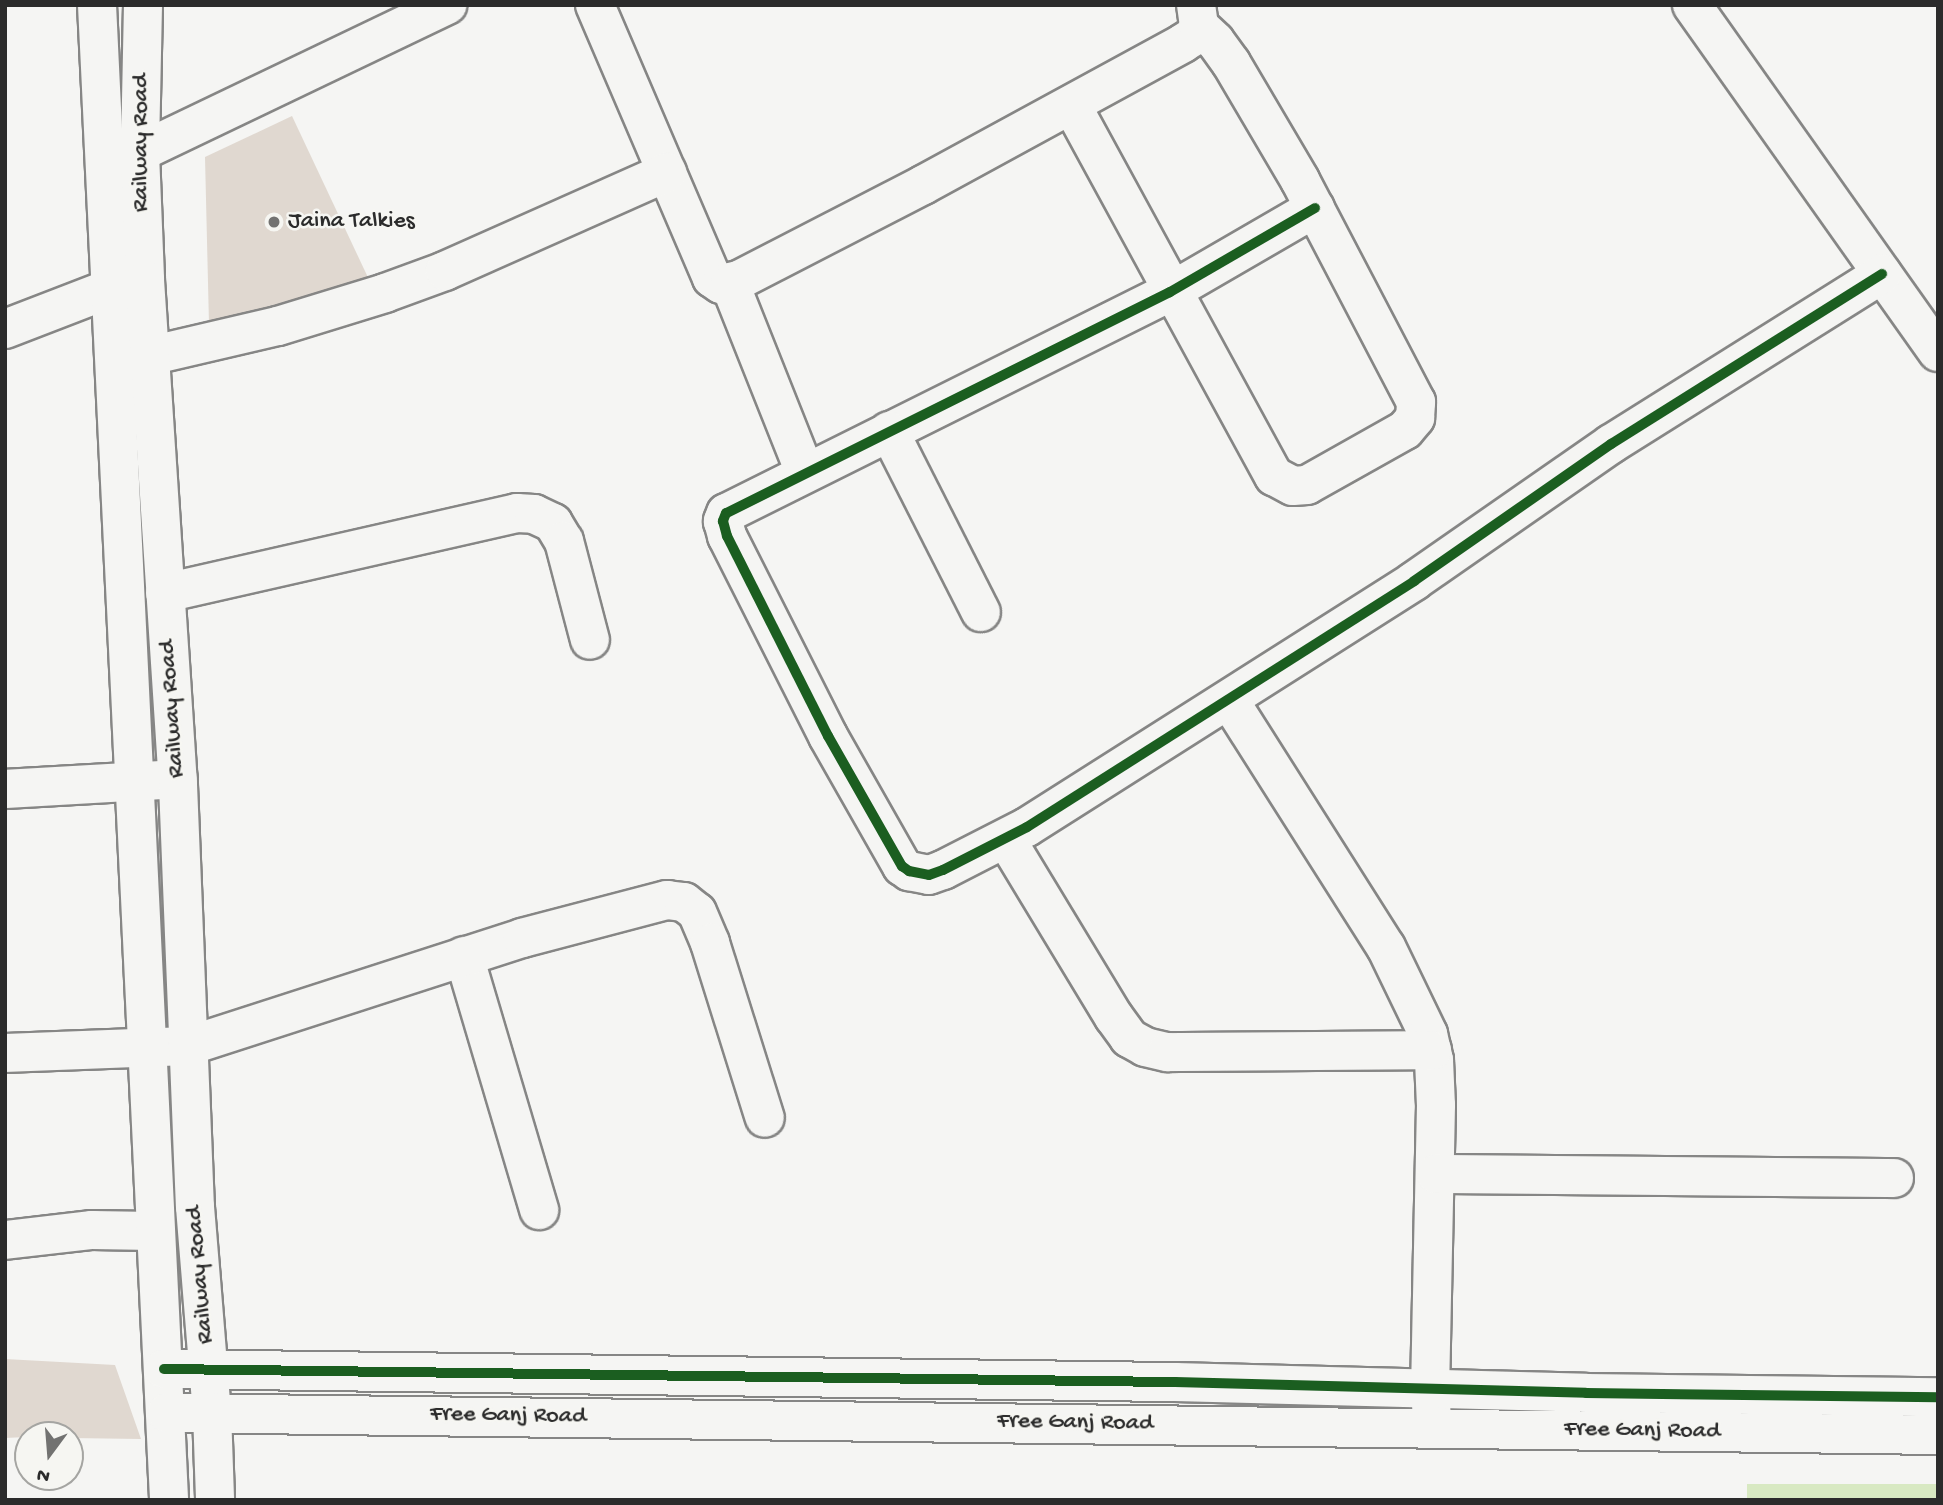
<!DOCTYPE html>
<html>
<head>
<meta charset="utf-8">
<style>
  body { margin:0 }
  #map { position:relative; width:1943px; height:1505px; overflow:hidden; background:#f5f5f3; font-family:"Gochi Hand",sans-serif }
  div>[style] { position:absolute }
  .green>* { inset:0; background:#d8e9c2; transform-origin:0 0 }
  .building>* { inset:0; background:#e0d8d0 }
  .roads { filter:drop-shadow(2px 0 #868685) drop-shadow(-2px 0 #868685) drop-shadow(0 2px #868685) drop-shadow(0 -2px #868685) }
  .minor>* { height:38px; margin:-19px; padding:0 19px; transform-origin:19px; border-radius:19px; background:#f5f5f3 }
  .tertiary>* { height:38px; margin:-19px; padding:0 19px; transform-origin:19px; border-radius:19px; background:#f5f5f3 }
  .cycleway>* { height:10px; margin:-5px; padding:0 5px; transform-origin:5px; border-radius:5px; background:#1b5e20 }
  .dots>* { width:19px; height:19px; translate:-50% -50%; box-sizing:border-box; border:4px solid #f6f6f2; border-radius:50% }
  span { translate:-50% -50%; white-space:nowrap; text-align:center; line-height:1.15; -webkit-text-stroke:5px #f6f6f2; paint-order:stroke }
  .street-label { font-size:24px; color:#2b2b2b }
  .poi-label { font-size:24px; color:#2b2b2b }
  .left { translate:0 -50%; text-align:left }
  .frame { position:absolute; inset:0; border:7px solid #2b2b2b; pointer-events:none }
  .north { position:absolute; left:14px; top:1421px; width:70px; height:70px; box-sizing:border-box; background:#f6f6f2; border:2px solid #a5a5a2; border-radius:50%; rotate:196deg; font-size:19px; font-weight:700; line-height:28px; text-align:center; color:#2b2b2b }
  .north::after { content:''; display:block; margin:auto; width:24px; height:32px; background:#727271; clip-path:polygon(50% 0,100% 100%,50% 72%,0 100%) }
</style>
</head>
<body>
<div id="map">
  <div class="green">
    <div style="left:1747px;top:1484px;width:191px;height:16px"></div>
  </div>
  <div class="building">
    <div style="clip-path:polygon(292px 116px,372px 286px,209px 324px,205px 157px)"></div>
    <div style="clip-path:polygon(5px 1359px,115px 1365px,141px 1439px,70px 1438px,70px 1435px,5px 1438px)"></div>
  </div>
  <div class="roads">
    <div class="minor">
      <div style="left:595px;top:5px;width:297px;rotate:66.8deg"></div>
      <div style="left:712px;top:278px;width:11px;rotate:34deg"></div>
      <div style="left:721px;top:284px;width:18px;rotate:-13deg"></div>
      <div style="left:739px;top:280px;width:207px;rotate:-27.3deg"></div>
      <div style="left:923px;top:185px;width:296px;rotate:-28.6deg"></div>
      <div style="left:1183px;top:43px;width:13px;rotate:-32deg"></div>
      <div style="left:1194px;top:36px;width:11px;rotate:-63deg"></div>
      <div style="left:1199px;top:26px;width:21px;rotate:-98deg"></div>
      <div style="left:1692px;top:5px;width:425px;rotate:54.7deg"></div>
      <div style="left:1072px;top:106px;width:422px;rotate:61.4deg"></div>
      <div style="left:1274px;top:476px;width:21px;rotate:28deg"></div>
      <div style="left:1293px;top:486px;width:14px;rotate:-4deg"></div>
      <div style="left:1307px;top:485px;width:112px;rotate:-29.3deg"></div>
      <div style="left:1405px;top:430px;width:16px;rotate:-50deg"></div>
      <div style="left:1415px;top:418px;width:16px;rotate:-86deg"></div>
      <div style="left:1416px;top:402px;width:250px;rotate:-117.6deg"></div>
      <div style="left:1300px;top:180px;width:136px;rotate:-120.5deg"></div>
      <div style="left:1231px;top:63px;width:27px;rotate:-126deg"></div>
      <div style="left:1215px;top:41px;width:22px;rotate:-137deg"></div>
      <div style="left:111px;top:166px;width:373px;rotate:-25.6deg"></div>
      <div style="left:1315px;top:208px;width:168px;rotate:149.9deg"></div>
      <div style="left:1170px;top:292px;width:496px;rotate:153.5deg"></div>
      <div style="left:726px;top:513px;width:9px;rotate:111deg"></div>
      <div style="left:723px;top:521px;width:16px;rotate:75deg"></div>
      <div style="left:727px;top:536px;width:224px;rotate:63.2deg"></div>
      <div style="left:828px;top:736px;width:150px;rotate:60.4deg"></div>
      <div style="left:902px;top:866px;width:9px;rotate:36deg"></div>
      <div style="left:909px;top:871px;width:20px;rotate:11deg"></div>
      <div style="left:929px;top:875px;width:15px;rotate:-20deg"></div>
      <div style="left:943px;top:870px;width:94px;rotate:-27.1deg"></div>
      <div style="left:1027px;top:827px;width:459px;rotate:-32.4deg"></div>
      <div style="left:1414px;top:581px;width:240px;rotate:-34.8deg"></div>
      <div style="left:1611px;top:444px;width:320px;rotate:-32.1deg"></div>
      <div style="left:730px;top:284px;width:202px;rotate:68.3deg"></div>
      <div style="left:5px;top:329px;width:114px;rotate:-21.1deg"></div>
      <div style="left:111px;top:288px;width:32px;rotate:-13deg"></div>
      <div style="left:149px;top:356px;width:132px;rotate:-13.1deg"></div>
      <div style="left:278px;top:326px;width:112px;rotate:-17.1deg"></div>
      <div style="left:385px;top:293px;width:64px;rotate:-20.1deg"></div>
      <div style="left:445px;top:271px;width:243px;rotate:-24deg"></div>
      <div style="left:889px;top:431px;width:203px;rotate:63.1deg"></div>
      <div style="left:165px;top:593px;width:361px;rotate:-12.8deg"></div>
      <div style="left:517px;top:513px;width:17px;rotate:3deg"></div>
      <div style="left:534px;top:514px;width:21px;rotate:25deg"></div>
      <div style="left:553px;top:523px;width:21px;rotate:59deg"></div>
      <div style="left:564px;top:541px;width:102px;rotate:75.3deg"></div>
      <div style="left:1229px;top:700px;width:293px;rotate:57.6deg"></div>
      <div style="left:1386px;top:947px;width:97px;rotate:64.2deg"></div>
      <div style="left:1428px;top:1034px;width:27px;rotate:77deg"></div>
      <div style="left:1434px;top:1060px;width:45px;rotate:87.5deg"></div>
      <div style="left:1436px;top:1105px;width:285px;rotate:91.2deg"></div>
      <div style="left:1430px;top:1390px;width:32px;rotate:86deg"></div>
      <div style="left:5px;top:789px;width:173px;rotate:-3.3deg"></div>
      <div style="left:1006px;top:839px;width:208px;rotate:58.8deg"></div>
      <div style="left:1114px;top:1017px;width:26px;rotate:54deg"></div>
      <div style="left:1129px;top:1038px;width:18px;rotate:29deg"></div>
      <div style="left:1145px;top:1047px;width:23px;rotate:13deg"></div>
      <div style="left:1167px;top:1052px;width:265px;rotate:-0.4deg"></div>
      <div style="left:464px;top:956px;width:265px;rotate:73.5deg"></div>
      <div style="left:5px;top:1053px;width:183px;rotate:-2.2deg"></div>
      <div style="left:188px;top:1046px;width:351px;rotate:-17.9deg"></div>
      <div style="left:522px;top:938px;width:150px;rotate:-14.7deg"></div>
      <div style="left:667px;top:900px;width:17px;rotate:7deg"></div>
      <div style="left:684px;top:902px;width:16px;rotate:38deg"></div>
      <div style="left:697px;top:912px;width:34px;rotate:67deg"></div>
      <div style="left:710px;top:943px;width:183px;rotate:72.6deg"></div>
      <div style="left:1436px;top:1174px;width:458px;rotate:0.5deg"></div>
      <div style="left:5px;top:1240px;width:88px;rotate:-6.6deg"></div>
      <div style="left:92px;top:1230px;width:62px;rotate:0.9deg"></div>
    </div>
    <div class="tertiary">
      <div style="left:97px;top:5px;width:1497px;rotate:87.24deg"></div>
      <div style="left:143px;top:5px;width:148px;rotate:91.2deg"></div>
      <div style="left:140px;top:153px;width:127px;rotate:87.7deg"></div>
      <div style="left:145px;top:280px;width:506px;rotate:86.26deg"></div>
      <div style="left:178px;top:785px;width:422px;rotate:87.7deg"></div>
      <div style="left:195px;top:1207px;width:206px;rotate:85.3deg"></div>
      <div style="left:212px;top:1412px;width:88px;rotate:88deg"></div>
      <div style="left:164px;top:1369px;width:1011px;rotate:0.74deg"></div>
      <div style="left:1175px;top:1382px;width:411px;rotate:1.5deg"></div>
      <div style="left:1586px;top:1393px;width:352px;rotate:0.7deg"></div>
      <div style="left:167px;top:1413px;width:1771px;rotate:0.71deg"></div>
    </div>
  </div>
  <div class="cycleway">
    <div style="left:1315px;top:208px;width:168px;rotate:149.9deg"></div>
    <div style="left:1170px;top:292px;width:496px;rotate:153.5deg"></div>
    <div style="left:726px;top:513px;width:9px;rotate:111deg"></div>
    <div style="left:723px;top:521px;width:16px;rotate:75deg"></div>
    <div style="left:727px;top:536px;width:224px;rotate:63.2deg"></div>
    <div style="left:828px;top:736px;width:150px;rotate:60.4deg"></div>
    <div style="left:902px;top:866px;width:9px;rotate:36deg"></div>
    <div style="left:909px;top:871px;width:20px;rotate:11deg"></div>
    <div style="left:929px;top:875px;width:15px;rotate:-20deg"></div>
    <div style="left:943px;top:870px;width:94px;rotate:-27.1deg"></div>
    <div style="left:1027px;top:827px;width:459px;rotate:-32.4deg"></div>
    <div style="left:1414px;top:581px;width:240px;rotate:-34.8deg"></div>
    <div style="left:1611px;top:444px;width:320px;rotate:-32.1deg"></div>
    <div style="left:164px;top:1369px;width:1011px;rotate:0.74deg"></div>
    <div style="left:1175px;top:1382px;width:411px;rotate:1.5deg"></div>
    <div style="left:1586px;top:1393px;width:352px;rotate:0.7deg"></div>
  </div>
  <div class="dots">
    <div style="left:274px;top:222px;background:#727271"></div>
  </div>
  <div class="street-label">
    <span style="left:142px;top:143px;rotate:-90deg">Railway Road</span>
    <span style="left:173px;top:709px;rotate:-94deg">Railway Road</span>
    <span style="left:201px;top:1275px;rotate:-95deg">Railway Road</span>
    <span style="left:508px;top:1416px;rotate:1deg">Free Ganj Road</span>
    <span style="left:1075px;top:1423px;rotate:1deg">Free Ganj Road</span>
    <span style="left:1642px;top:1431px;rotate:1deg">Free Ganj Road</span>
  </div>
  <div class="poi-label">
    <span class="left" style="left:288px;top:222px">Jaina Talkies</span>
  </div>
  <div class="frame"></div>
  <div class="north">N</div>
</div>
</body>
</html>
